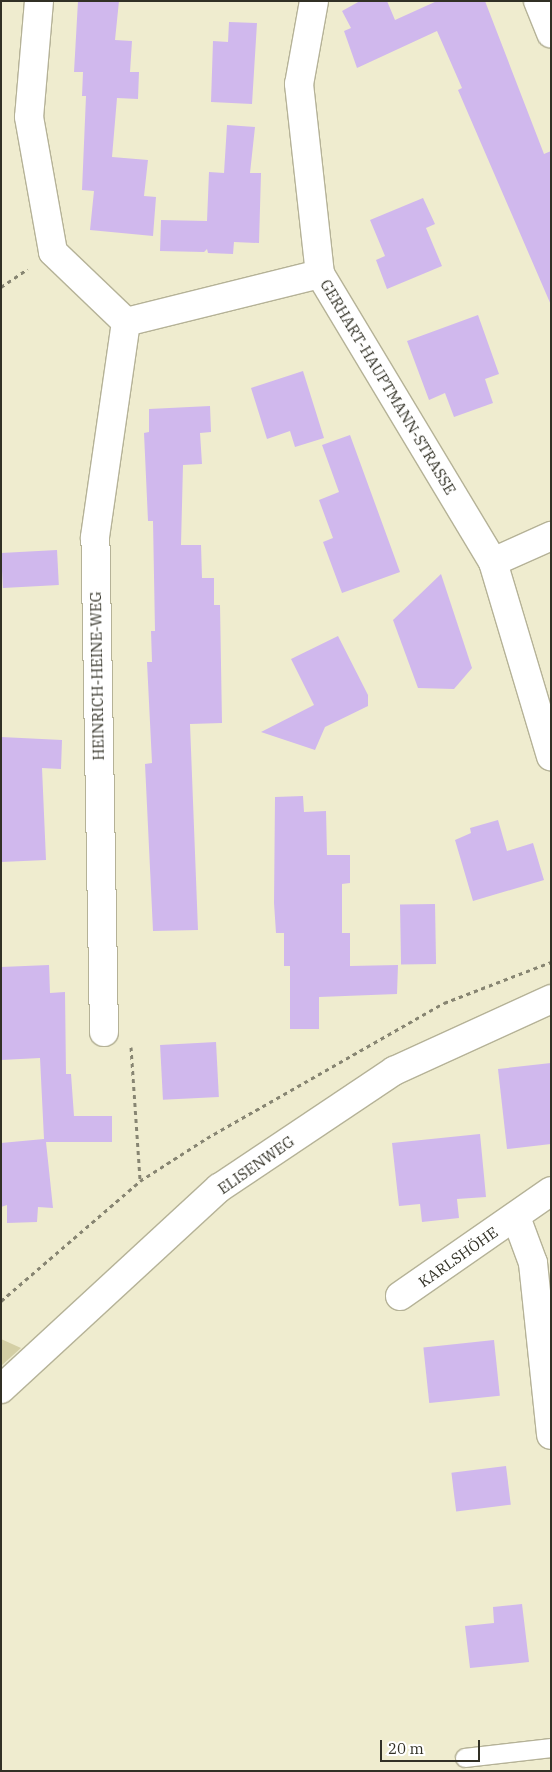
<!DOCTYPE html>
<html>
<head>
<meta charset="utf-8">
<style>
  body { margin:0 }
  #map { position:relative; width:552px; height:1772px; overflow:hidden; background:#efeccf; font-family:"IBM Plex Serif",serif }
  div>[style] { position:absolute }
  .green>* { inset:0; background:#d4cfa5 }
  .building>* { inset:0; background:#d0b8ed; transform-origin:0 0 }
  .path>* { height:3px; margin-top:-1.5px; transform-origin:0; background:repeating-linear-gradient(90deg,#878572 0 4px,transparent 0 8px) }
  .roads { filter:drop-shadow(1px 0 #b5b297) drop-shadow(-1px 0 #b5b297) drop-shadow(0 1px #b5b297) drop-shadow(0 -1px #b5b297) }
  .service>* { height:18px; margin:-9px; padding:0 9px; transform-origin:9px; border-radius:9px; background:#fff }
  .minor>* { height:28px; margin:-14px; padding:0 14px; transform-origin:14px; border-radius:14px; background:#fff }
  span { translate:-50% -50%; white-space:nowrap; text-align:center; line-height:1.15; -webkit-text-stroke:4px #fff; paint-order:stroke }
  .street-label { font-size:15px; color:#313025 }
  .frame { position:absolute; inset:0; border:2px solid #313025; pointer-events:none }
  .scale { position:absolute; left:380px; top:1740px; width:100px; height:22px; box-sizing:border-box; border:2px solid #313025; border-top:0; padding-left:6px; font-size:15px; line-height:18px; white-space:nowrap; color:#313025; -webkit-text-stroke:4px #fff; paint-order:stroke }
</style>
</head>
<body>
<div id="map">
  <div class="green">
    <div style="clip-path:polygon(1px 1339px,21px 1348px,1px 1366px)"></div>
  </div>
  <div class="building">
    <div style="clip-path:polygon(78px 1px,119px 1px,115px 40px,132px 41px,130px 72px,139px 72px,138px 99px,117px 98px,112px 157px,148px 160px,144px 196px,156px 197px,153px 236px,90px 230px,94px 191px,82px 190px,86px 96px,82px 96px,83px 72px,74px 72px)"></div>
    <div style="clip-path:polygon(360px 1px,387px 1px,395px 20px,437px 1px,485px 1px,544px 154px,551px 151px,551px 305px,458px 90px,462px 88px,437px 31px,357px 68px,344px 31px,351px 28px,342px 11px)"></div>
    <div style="clip-path:polygon(229px 22px,257px 23px,252px 104px,211px 102px,213px 41px,228px 42px)"></div>
    <div style="clip-path:polygon(227px 125px,255px 127px,250px 173px,261px 173px,259px 243px,234px 242px,233px 254px,208px 253px,207px 249px,204px 252px,160px 251px,161px 220px,207px 221px,209px 172px,224px 173px)"></div>
    <div style="clip-path:polygon(423px 198px,435px 224px,426px 228px,442px 266px,387px 289px,376px 260px,385px 256px,370px 220px)"></div>
    <div style="clip-path:polygon(478px 315px,499px 374px,485px 379px,493px 403px,454px 417px,445px 393px,429px 400px,407px 341px)"></div>
    <div style="clip-path:polygon(303px 371px,324px 438px,295px 447px,290px 431px,267px 439px,251px 388px)"></div>
    <div style="clip-path:polygon(210px 406px,211px 432px,200px 433px,202px 464px,183px 465px,181px 545px,201px 545px,202px 578px,214px 578px,214px 605px,220px 605px,222px 723px,190px 724px,198px 930px,153px 931px,145px 764px,152px 763px,147px 662px,152px 662px,151px 631px,155px 631px,153px 521px,148px 521px,144px 433px,149px 432px,149px 409px)"></div>
    <div style="clip-path:polygon(350px 435px,400px 572px,342px 593px,323px 542px,333px 538px,319px 500px,339px 492px,322px 445px)"></div>
    <div style="left:57px;top:550px;width:35px;height:56px;rotate:87deg"></div>
    <div style="clip-path:polygon(441px 574px,472px 668px,454px 689px,418px 688px,393px 620px)"></div>
    <div style="clip-path:polygon(338px 636px,368px 695px,368px 706px,325px 727px,315px 750px,261px 732px,314px 705px,291px 659px)"></div>
    <div style="clip-path:polygon(1px 737px,62px 740px,61px 769px,42px 768px,46px 860px,1px 862px)"></div>
    <div style="clip-path:polygon(303px 796px,304px 812px,326px 811px,327px 855px,350px 855px,350px 883px,342px 884px,342px 933px,350px 933px,350px 966px,398px 965px,397px 994px,319px 997px,319px 1029px,290px 1029px,290px 966px,284px 966px,284px 933px,276px 933px,274px 903px,275px 797px)"></div>
    <div style="clip-path:polygon(498px 820px,507px 851px,533px 843px,544px 880px,473px 901px,455px 840px,471px 833px,470px 828px)"></div>
    <div style="left:435px;top:904px;width:60px;height:35px;rotate:89deg"></div>
    <div style="clip-path:polygon(49px 965px,50px 993px,65px 992px,66px 1074px,71px 1074px,74px 1116px,112px 1116px,112px 1142px,46px 1142px,53px 1208px,38px 1207px,37px 1222px,7px 1223px,7px 1205px,1px 1207px,1px 1143px,44px 1139px,40px 1058px,1px 1060px,1px 967px)"></div>
    <div style="left:216px;top:1042px;width:55px;height:56px;rotate:87deg"></div>
    <div style="clip-path:polygon(551px 1063px,551px 1144px,507px 1149px,498px 1069px)"></div>
    <div style="clip-path:polygon(480px 1134px,486px 1197px,457px 1199px,459px 1218px,422px 1222px,420px 1204px,399px 1206px,392px 1143px)"></div>
    <div style="left:494px;top:1340px;width:56px;height:71px;rotate:84deg"></div>
    <div style="left:506px;top:1466px;width:39px;height:55px;rotate:83deg"></div>
    <div style="clip-path:polygon(522px 1604px,529px 1662px,470px 1668px,465px 1626px,494px 1623px,493px 1607px)"></div>
  </div>
  <div class="path">
    <div style="left:1px;top:287px;width:32px;rotate:-34deg"></div>
    <div style="left:131px;top:1047px;width:133px;rotate:86.1deg"></div>
    <div style="left:1px;top:1301px;width:184px;rotate:-40.8deg"></div>
    <div style="left:140px;top:1181px;width:80px;rotate:-32.7deg"></div>
    <div style="left:207px;top:1138px;width:273px;rotate:-29.7deg"></div>
    <div style="left:444px;top:1003px;width:115px;rotate:-21deg"></div>
  </div>
  <div class="roads">
    <div class="service">
      <div style="left:465px;top:1758px;width:87px;rotate:-6.6deg"></div>
    </div>
    <div class="minor">
      <div style="left:39px;top:1px;width:116px;rotate:94.9deg"></div>
      <div style="left:29px;top:117px;width:137px;rotate:79.9deg"></div>
      <div style="left:53px;top:252px;width:101px;rotate:43.8deg"></div>
      <div style="left:126px;top:322px;width:200px;rotate:-13.9deg"></div>
      <div style="left:314px;top:1px;width:84px;rotate:100.2deg"></div>
      <div style="left:299px;top:84px;width:191px;rotate:83.7deg"></div>
      <div style="left:320px;top:274px;width:336px;rotate:59deg"></div>
      <div style="left:493px;top:562px;width:203px;rotate:73.4deg"></div>
      <div style="left:538px;top:1px;width:35px;rotate:68deg"></div>
      <div style="left:493px;top:562px;width:64px;rotate:-24.1deg"></div>
      <div style="left:104px;top:1032px;width:495px;rotate:-91deg"></div>
      <div style="left:95px;top:537px;width:217px;rotate:-81.8deg"></div>
      <div style="left:516px;top:1217px;width:49px;rotate:69.7deg"></div>
      <div style="left:533px;top:1263px;width:173px;rotate:84deg"></div>
      <div style="left:400px;top:1296px;width:184px;rotate:-34.8deg"></div>
      <div style="left:1px;top:1389px;width:297px;rotate:-42.7deg"></div>
      <div style="left:219px;top:1188px;width:211px;rotate:-33.8deg"></div>
      <div style="left:394px;top:1071px;width:173px;rotate:-24.6deg"></div>
    </div>
  </div>
  <div class="street-label">
    <span style="left:388px;top:387px;rotate:59deg">GERHART-HAUPTMANN-STRASSE</span>
    <span style="left:97px;top:676px;rotate:-91deg">HEINRICH-HEINE-WEG</span>
    <span style="left:256px;top:1165px;rotate:-35deg">ELISENWEG</span>
    <span style="left:458px;top:1257px;rotate:-35deg">KARLSHÖHE</span>
  </div>
  <div class="frame"></div>
  <div class="scale">20 m</div>
</div>
</body>
</html>
